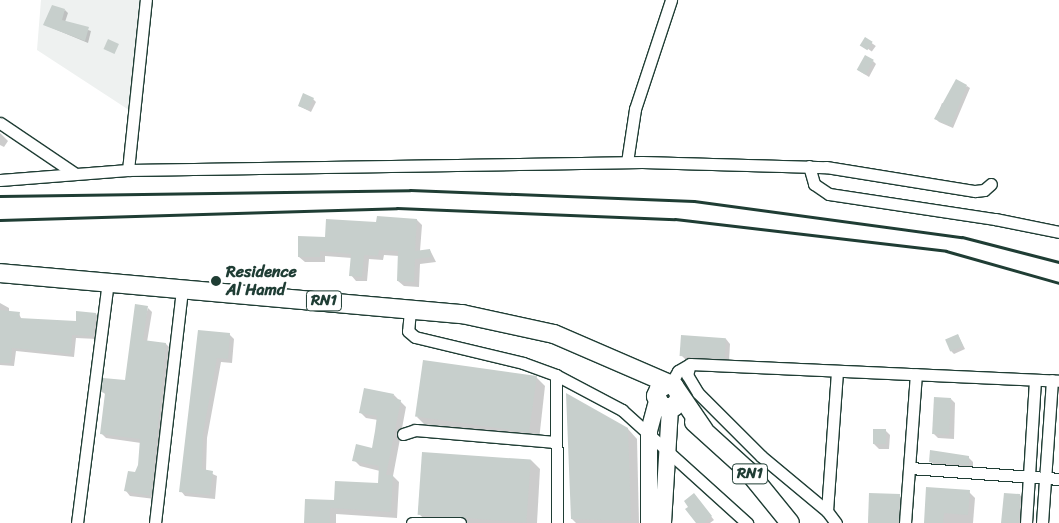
<!DOCTYPE html>
<html>
<head>
<meta charset="utf-8">
<style>
  body { margin:0 }
  #map { position:relative; width:1059px; height:523px; overflow:hidden; background:#fff; font-family:Sriracha,sans-serif }
  div>[style] { position:absolute }
  .built>* { inset:0; background:#eef1f0 }
  .shadow>* { inset:0; background:#0003; transform-origin:0 0 }
  .building>* { inset:0; background:#c7cfcc; transform-origin:0 0 }
  .roads { filter:drop-shadow(1px 0 #1f3d34) drop-shadow(-1px 0 #1f3d34) drop-shadow(0 1px #1f3d34) drop-shadow(0 -1px #1f3d34) }
  .street>* { height:11px; margin:-5.5px; padding:0 5.5px; transform-origin:5.5px; border-radius:5.5px; background:#fff }
  .secondary>* { height:16px; margin:-8px; padding:0 8px; transform-origin:8px; border-radius:8px; background:#fff }
  .primary>* { height:18px; margin:-9px; padding:0 9px; transform-origin:9px; border-radius:9px; background:#fff }
  .rail>* { height:3px; margin:-1.5px; padding:0 1.5px; transform-origin:1.5px; border-radius:1.5px; background:#1f3d34 }
  .dots>* { width:14px; height:14px; translate:-50% -50%; box-sizing:border-box; border:2px solid #fff; border-radius:50% }
  span { translate:-50% -50%; white-space:nowrap; text-align:center; line-height:1.15; -webkit-text-stroke:4px #fff; paint-order:stroke }
  .shield-label span { padding:1px 4px; background:#fff; border:1px solid; border-radius:4px; -webkit-text-stroke-width:0 }
  .shield-label { font-size:15px; color:#1f3d34; font-weight:700 }
  .poi-label { font-size:16px; color:#1f3d34; font-weight:700 }
  .left { translate:0 -50%; text-align:left }
</style>
</head>
<body>
<div id="map">
  <div class="built">
    <div style="clip-path:polygon(41px 0,141px 0,129px 110px,37px 50px)"></div>
  </div>
  <div class="shadow">
    <div style="clip-path:polygon(65px 10px,68px 13px,65px 22px,91px 31px,88px 43px,45px 25px)"></div>
    <div style="left:866px;top:39px;width:12px;height:7px;rotate:35deg"></div>
    <div style="clip-path:polygon(873px 61px,876px 64px,869px 77px,858px 70px)"></div>
    <div style="clip-path:polygon(967px 86px,970px 88px,953px 128px,939px 122px,936px 119px,942px 103px,946px 104px)"></div>
    <div style="clip-path:polygon(313px 99px,316px 102px,311px 112px,299px 106px)"></div>
    <div style="clip-path:polygon(0 133px,8px 141px,4px 147px,0 145px)"></div>
    <div style="clip-path:polygon(417px 220px,422px 225px,420px 251px,430px 250px,436px 262px,420px 264px,419px 287px,404px 286px,398px 281px,399px 256px,384px 255px,383px 260px,369px 259px,367px 281px,356px 281px,351px 275px,352px 258px,325px 256px,325px 262px,305px 262px,299px 257px,326px 238px,378px 224px)"></div>
    <div style="clip-path:polygon(0 303px,9px 308px,9px 312px,19px 314px,22px 320px,77px 322px,78px 313px,96px 314px,99px 318px,97px 339px,76px 338px,74px 357px,16px 351px,14px 366px,0 365px)"></div>
    <div style="clip-path:polygon(148px 308px,152px 312px,147px 342px,166px 344px,170px 348px,155px 499px,130px 496px,126px 491px,139px 466px,141px 443px,106px 438px,102px 434px,106px 395px,103px 392px,126px 382px)"></div>
    <div style="clip-path:polygon(199px 331px,229px 334px,234px 339px,232px 363px,221px 362px,207px 438px,206px 471px,217px 476px,215px 499px,185px 496px,181px 491px)"></div>
    <div style="clip-path:polygon(958px 335px,965px 349px,954px 354px,951px 351px)"></div>
    <div style="clip-path:polygon(726px 339px,730px 344px,729px 362px,686px 360px,681px 355px)"></div>
    <div style="clip-path:polygon(536px 377px,545px 386px,539px 440px,426px 426px,417px 417px)"></div>
    <div style="clip-path:polygon(394px 395px,406px 407px,393px 476px,399px 482px,397px 518px,336px 514px,336px 523px,305px 523px,335px 501px,379px 485px,380px 471px,360px 466px,354px 460px,373px 449px,378px 420px,366px 418px,360px 412px)"></div>
    <div style="clip-path:polygon(951px 399px,955px 403px,954px 439px,938px 438px,934px 434px)"></div>
    <div style="clip-path:polygon(628px 429px,637px 439px,639px 523px,576px 523px,572px 519px)"></div>
    <div style="clip-path:polygon(885px 430px,890px 435px,889px 449px,879px 449px,874px 444px)"></div>
    <div style="clip-path:polygon(931px 451px,969px 458px,973px 462px,973px 469px,935px 466px,930px 461px)"></div>
    <div style="clip-path:polygon(531px 460px,540px 469px,537px 523px,429px 523px,420px 515px)"></div>
    <div style="clip-path:polygon(969px 492px,975px 498px,973px 523px,925px 523px)"></div>
    <div style="clip-path:polygon(1020px 495px,1024px 500px,1024px 523px,1003px 523px)"></div>
    <div style="clip-path:polygon(899px 496px,904px 500px,902px 523px,868px 523px)"></div>
    <div style="clip-path:polygon(696px 498px,714px 520px,710px 523px,698px 523px)"></div>
  </div>
  <div class="building">
    <div style="clip-path:polygon(52px 5px,65px 9px,62px 20px,89px 27px,85px 41px,43px 25px)"></div>
    <div style="left:865px;top:37px;width:9px;height:10px;rotate:32deg"></div>
    <div style="left:108px;top:39px;width:12px;height:11px;rotate:24deg"></div>
    <div style="left:865px;top:55px;width:10px;height:17px;rotate:29deg"></div>
    <div style="clip-path:polygon(956px 79px,967px 85px,951px 126px,934px 119px)"></div>
    <div style="clip-path:polygon(303px 93px,314px 98px,308px 110px,298px 106px)"></div>
    <div style="clip-path:polygon(377px 216px,417px 219px,415px 251px,430px 249px,431px 257px,415px 259px,414px 282px,397px 281px,398px 251px,379px 250px,378px 256px,364px 255px,362px 277px,349px 276px,351px 254px,320px 251px,320px 257px,298px 257px,298px 236px,325px 237px,326px 219px,376px 222px)"></div>
    <div style="clip-path:polygon(135px 304px,148px 306px,143px 340px,166px 343px,151px 496px,124px 491px,128px 471px,135px 472px,138px 465px,140px 439px,100px 434px,105px 393px,101px 392px,103px 378px,125px 380px)"></div>
    <div style="clip-path:polygon(0 310px,20px 312px,19px 318px,76px 321px,76px 311px,96px 313px,93px 336px,72px 335px,71px 354px,12px 348px,11px 363px,0 363px)"></div>
    <div style="clip-path:polygon(198px 330px,230px 333px,228px 359px,217px 358px,203px 433px,202px 469px,213px 471px,210px 495px,179px 492px)"></div>
    <div style="left:958px;top:334px;width:13px;height:14px;rotate:67deg"></div>
    <div style="left:681px;top:335px;width:45px;height:21px;rotate:4deg"></div>
    <div style="left:423px;top:360px;width:115px;height:57px;rotate:8deg"></div>
    <div style="clip-path:polygon(364px 388px,394px 394px,393px 398px,401px 400px,386px 475px,393px 475px,391px 512px,330px 508px,330px 523px,304px 523px,305px 499px,334px 500px,335px 481px,378px 483px,379px 466px,352px 461px,356px 444px,372px 448px,375px 431px,377px 416px,359px 413px)"></div>
    <div style="clip-path:polygon(566px 393px,628px 428px,631px 521px,571px 519px)"></div>
    <div style="left:934px;top:397px;width:17px;height:37px;rotate:3deg"></div>
    <div style="left:873px;top:429px;width:13px;height:15px"></div>
    <div style="clip-path:polygon(930px 450px,969px 456px,969px 465px,929px 462px)"></div>
    <div style="left:422px;top:452px;width:109px;height:63px;rotate:4deg"></div>
    <div style="clip-path:polygon(926px 487px,970px 490px,968px 515px,944px 513px,943px 523px,924px 523px)"></div>
    <div style="clip-path:polygon(694px 493px,712px 516px,704px 523px,696px 523px,685px 509px,688px 507px,684px 501px)"></div>
    <div style="left:869px;top:493px;width:31px;height:30px;rotate:2deg"></div>
    <div style="clip-path:polygon(1004px 493px,1020px 494px,1019px 523px,1001px 523px)"></div>
  </div>
  <div class="roads">
    <div class="street">
      <div style="left:0;top:123px;width:89px;rotate:34deg"></div>
      <div style="left:627px;top:162px;width:54px;rotate:-81.4deg"></div>
      <div style="left:635px;top:109px;width:115px;rotate:-71.7deg"></div>
      <div style="left:809px;top:166px;width:19px;rotate:74deg"></div>
      <div style="left:814px;top:184px;width:18px;rotate:34deg"></div>
      <div style="left:829px;top:194px;width:168px;rotate:8.6deg"></div>
      <div style="left:995px;top:219px;width:65px;rotate:11.5deg"></div>
      <div style="left:128px;top:170px;width:171px;rotate:-84deg"></div>
      <div style="left:0;top:180px;width:128px;rotate:-4.5deg"></div>
      <div style="left:128px;top:170px;width:514px;rotate:-0.89deg"></div>
      <div style="left:642px;top:162px;width:184px;rotate:1.6deg"></div>
      <div style="left:826px;top:167px;width:151px;rotate:9.2deg"></div>
      <div style="left:975px;top:191px;width:9px;rotate:-6deg"></div>
      <div style="left:984px;top:190px;width:9px;rotate:-41deg"></div>
      <div style="left:410px;top:310px;width:21px;rotate:95deg"></div>
      <div style="left:408px;top:331px;width:9px;rotate:41deg"></div>
      <div style="left:415px;top:337px;width:111px;rotate:13.5deg"></div>
      <div style="left:523px;top:363px;width:35px;rotate:20deg"></div>
      <div style="left:556px;top:375px;width:75px;rotate:27.9deg"></div>
      <div style="left:622px;top:410px;width:169px;rotate:42.1deg"></div>
      <div style="left:556px;top:375px;width:148px;rotate:89.6deg"></div>
      <div style="left:670px;top:385px;width:16px;rotate:-60deg"></div>
      <div style="left:678px;top:371px;width:14px;rotate:-30deg"></div>
      <div style="left:403px;top:434px;width:13px;rotate:-18deg"></div>
      <div style="left:415px;top:430px;width:141px;rotate:4.9deg"></div>
      <div style="left:910px;top:468px;width:149px;rotate:4.2deg"></div>
      <div style="left:827px;top:511px;width:138px;rotate:-85.9deg"></div>
      <div style="left:77px;top:523px;width:243px;rotate:-82.7deg"></div>
      <div style="left:155px;top:523px;width:237px;rotate:-83.4deg"></div>
      <div style="left:412px;top:523px;width:48px"></div>
      <div style="left:836px;top:523px;width:15px;rotate:-127deg"></div>
      <div style="left:827px;top:511px;width:86px;rotate:-140.2deg"></div>
      <div style="left:761px;top:456px;width:89px;rotate:-135deg"></div>
      <div style="left:698px;top:393px;width:21px;rotate:-121deg"></div>
      <div style="left:687px;top:375px;width:11px;rotate:-75deg"></div>
      <div style="left:690px;top:364px;width:369px;rotate:2.6deg"></div>
      <div style="left:905px;top:523px;width:149px;rotate:-85.8deg"></div>
      <div style="left:1026px;top:523px;width:143px;rotate:-86.4deg"></div>
      <div style="left:1042px;top:523px;width:143px;rotate:-86deg"></div>
    </div>
    <div class="secondary">
      <div style="left:649px;top:523px;width:92px;rotate:-90deg"></div>
      <div style="left:649px;top:431px;width:31px;rotate:-75deg"></div>
      <div style="left:663px;top:523px;width:115px;rotate:-86.5deg"></div>
    </div>
    <div class="primary">
      <div style="left:0;top:273px;width:464px;rotate:5.1deg"></div>
      <div style="left:462px;top:314px;width:94px;rotate:12.3deg"></div>
      <div style="left:554px;top:334px;width:131px;rotate:23.4deg"></div>
      <div style="left:674px;top:386px;width:53px;rotate:55.7deg"></div>
      <div style="left:666px;top:385px;width:8px;rotate:150deg"></div>
      <div style="left:659px;top:389px;width:8px;rotate:113deg"></div>
      <div style="left:656px;top:396px;width:13px;rotate:61deg"></div>
      <div style="left:662px;top:407px;width:12px"></div>
      <div style="left:674px;top:407px;width:12px;rotate:-59deg"></div>
      <div style="left:694px;top:422px;width:72px;rotate:42.2deg"></div>
      <div style="left:747px;top:470px;width:68px;rotate:50.9deg"></div>
    </div>
  </div>
  <div class="rail">
    <div style="left:0;top:196px;width:410px;rotate:-0.8deg"></div>
    <div style="left:410px;top:190px;width:284px;rotate:2.2deg"></div>
    <div style="left:694px;top:201px;width:270px;rotate:7.7deg"></div>
    <div style="left:962px;top:237px;width:100px;rotate:14.5deg"></div>
    <div style="left:0;top:220px;width:397px;rotate:-1.7deg"></div>
    <div style="left:397px;top:208px;width:278px;rotate:2.3deg"></div>
    <div style="left:675px;top:219px;width:273px;rotate:6.7deg"></div>
    <div style="left:946px;top:251px;width:117px;rotate:15.8deg"></div>
  </div>
  <div class="dots">
    <div style="left:216px;top:281px;background:#1f3d34"></div>
  </div>
  <div class="shield-label">
    <span style="left:324px;top:301px">RN1</span>
    <span style="left:750px;top:474px">RN1</span>
  </div>
  <div class="poi-label">
    <span class="left" style="left:226px;top:281px">Residence<br>Al Hamd</span>
  </div>
</div>
</body>
</html>
